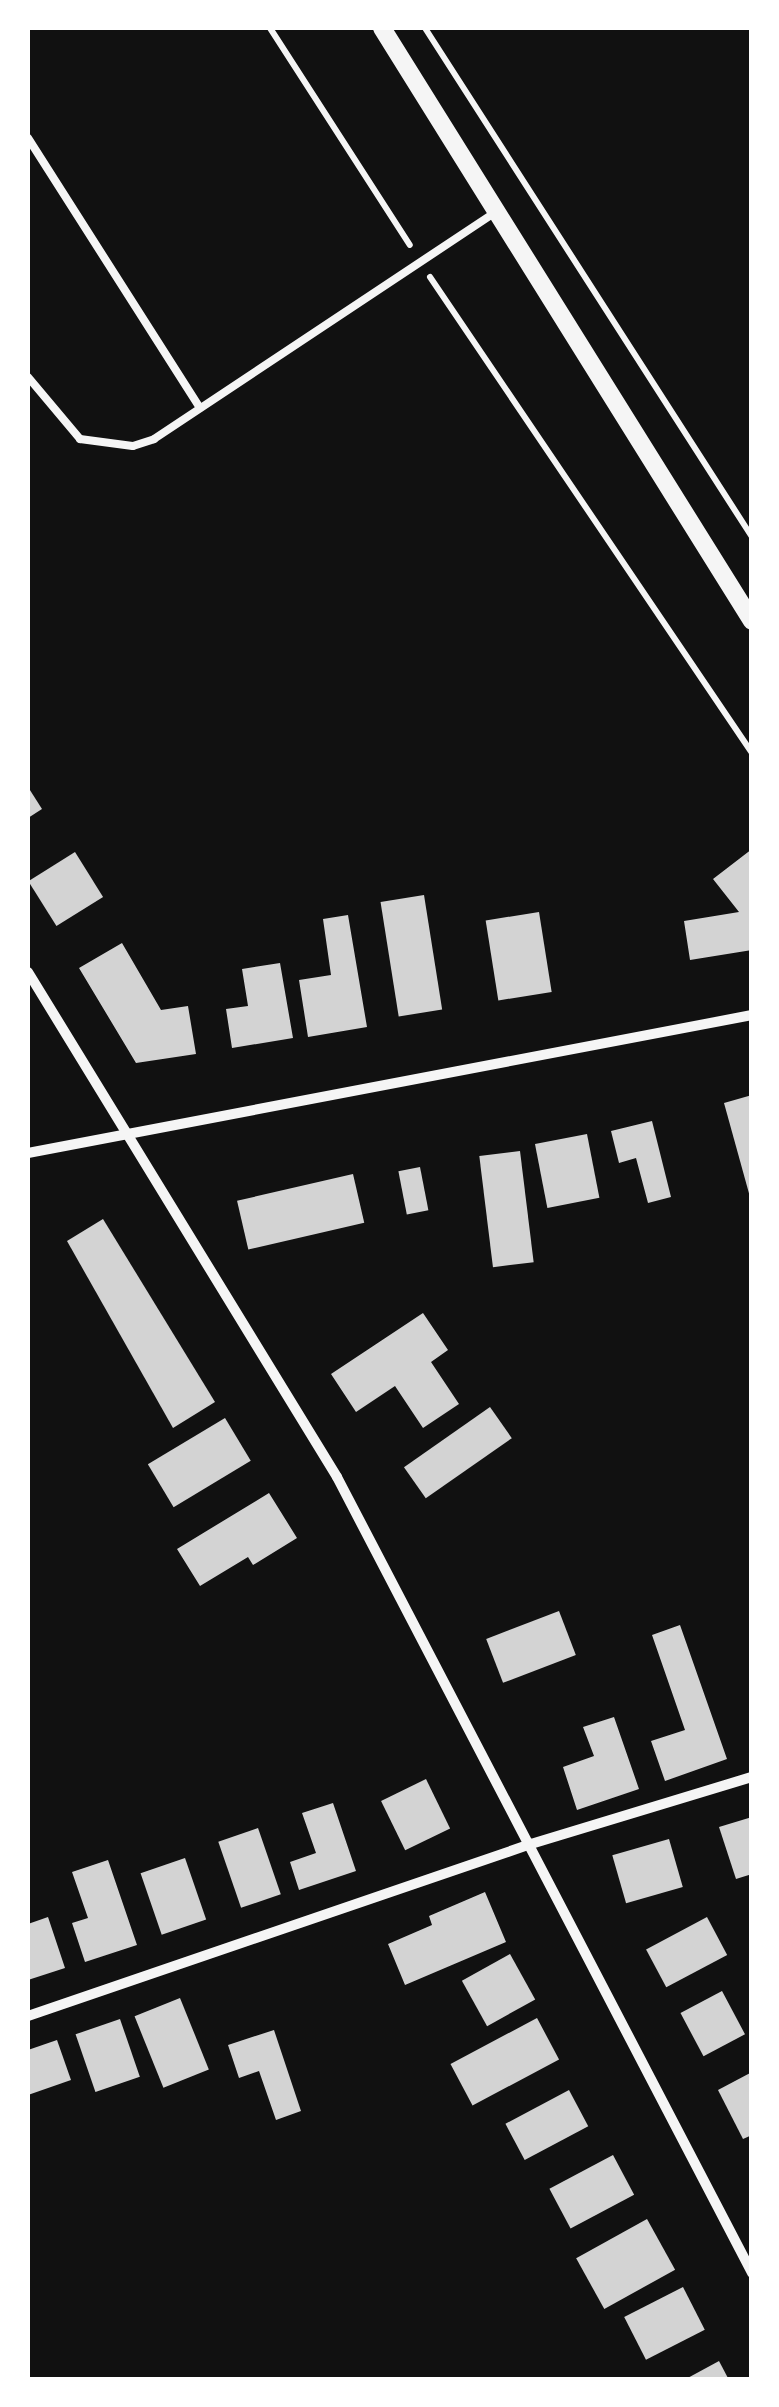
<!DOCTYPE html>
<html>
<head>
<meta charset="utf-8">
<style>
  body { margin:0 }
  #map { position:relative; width:779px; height:2407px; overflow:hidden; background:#111; font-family:"Golos Text",sans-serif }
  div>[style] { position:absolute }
  .building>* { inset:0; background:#d3d3d3; transform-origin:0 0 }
  .path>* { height:6px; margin:-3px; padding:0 3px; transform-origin:3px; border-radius:3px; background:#f5f5f5 }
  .service>* { height:8px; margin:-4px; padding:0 4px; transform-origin:4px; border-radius:4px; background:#f5f5f5 }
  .minor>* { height:10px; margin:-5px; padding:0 5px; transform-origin:5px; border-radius:5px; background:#f5f5f5 }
  .tertiary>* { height:18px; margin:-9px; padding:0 9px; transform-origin:9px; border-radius:9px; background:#f5f5f5 }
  span { translate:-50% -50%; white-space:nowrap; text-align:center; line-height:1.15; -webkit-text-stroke:10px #fff; paint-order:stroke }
  .frame { position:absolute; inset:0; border:30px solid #fff; pointer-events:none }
</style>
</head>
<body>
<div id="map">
  <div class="building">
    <div style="clip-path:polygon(28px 787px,42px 809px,28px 818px)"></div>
    <div style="clip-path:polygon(752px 849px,752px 950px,690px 960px,684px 921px,739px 912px,713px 879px)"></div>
    <div style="left:75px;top:852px;width:53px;height:55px;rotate:58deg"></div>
    <div style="left:424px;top:895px;width:116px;height:44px;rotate:81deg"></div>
    <div style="left:539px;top:912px;width:81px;height:54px;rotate:81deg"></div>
    <div style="clip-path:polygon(348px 915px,367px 1027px,308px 1037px,299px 980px,331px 975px,323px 919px)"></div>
    <div style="clip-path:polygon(122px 943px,161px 1010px,188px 1006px,196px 1054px,136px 1063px,79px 968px)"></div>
    <div style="clip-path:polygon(280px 963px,293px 1038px,232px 1048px,226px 1009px,248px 1006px,242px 969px)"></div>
    <div style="clip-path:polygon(752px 1095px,752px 1196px,750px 1197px,724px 1103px)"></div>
    <div style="clip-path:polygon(652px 1121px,671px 1197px,648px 1203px,636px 1158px,619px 1163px,611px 1131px)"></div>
    <div style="left:587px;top:1134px;width:65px;height:53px;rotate:79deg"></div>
    <div style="left:520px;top:1151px;width:112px;height:41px;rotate:83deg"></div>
    <div style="left:420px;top:1167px;width:44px;height:22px;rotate:79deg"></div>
    <div style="left:353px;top:1174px;width:50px;height:119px;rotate:77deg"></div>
    <div style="clip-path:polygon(103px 1219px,215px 1402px,173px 1428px,67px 1241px)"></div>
    <div style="clip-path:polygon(423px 1313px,448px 1350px,431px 1362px,459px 1404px,423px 1428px,395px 1386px,356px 1412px,331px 1374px)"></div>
    <div style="left:490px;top:1407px;width:38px;height:105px;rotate:55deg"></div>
    <div style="left:225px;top:1418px;width:50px;height:90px;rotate:59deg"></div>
    <div style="clip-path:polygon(269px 1493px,297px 1538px,253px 1565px,248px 1557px,200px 1586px,177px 1549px)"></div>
    <div style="left:559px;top:1611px;width:47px;height:78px;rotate:69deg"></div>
    <div style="clip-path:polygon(680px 1625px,727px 1759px,665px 1781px,651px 1741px,685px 1730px,652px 1635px)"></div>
    <div style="clip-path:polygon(614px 1717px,639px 1789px,577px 1810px,563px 1767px,594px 1756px,583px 1727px)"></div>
    <div style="left:426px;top:1779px;width:55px;height:50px;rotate:64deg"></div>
    <div style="clip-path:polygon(333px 1803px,356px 1871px,299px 1890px,290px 1862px,316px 1853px,302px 1813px)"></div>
    <div style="clip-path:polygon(752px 1817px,752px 1874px,736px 1879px,719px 1827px)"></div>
    <div style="left:258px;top:1828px;width:70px;height:42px;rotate:71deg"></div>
    <div style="left:669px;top:1839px;width:50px;height:59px;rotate:74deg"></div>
    <div style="left:185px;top:1858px;width:65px;height:47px;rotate:71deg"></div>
    <div style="clip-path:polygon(108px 1860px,137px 1945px,85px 1962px,72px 1923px,88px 1918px,72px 1872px)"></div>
    <div style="clip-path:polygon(485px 1892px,506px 1942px,405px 1985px,388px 1944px,432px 1925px,429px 1916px)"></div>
    <div style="clip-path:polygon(48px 1917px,65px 1968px,28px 1980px,28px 1924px)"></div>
    <div style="left:707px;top:1917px;width:43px;height:69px;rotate:62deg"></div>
    <div style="left:510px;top:1954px;width:52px;height:55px;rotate:61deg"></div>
    <div style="left:722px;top:1991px;width:49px;height:47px;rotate:62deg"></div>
    <div style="left:180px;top:1998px;width:77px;height:49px;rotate:68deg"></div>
    <div style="left:537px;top:2018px;width:47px;height:98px;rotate:62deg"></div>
    <div style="left:120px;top:2019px;width:61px;height:47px;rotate:71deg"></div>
    <div style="clip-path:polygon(274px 2030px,301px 2111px,276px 2120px,259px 2071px,239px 2078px,228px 2045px)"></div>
    <div style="clip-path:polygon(57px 2040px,71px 2080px,28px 2095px,28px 2050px)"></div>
    <div style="clip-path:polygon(752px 2072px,752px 2135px,743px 2139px,718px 2090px)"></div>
    <div style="left:569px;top:2090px;width:41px;height:72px;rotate:62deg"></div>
    <div style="left:613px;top:2155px;width:45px;height:72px;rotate:62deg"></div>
    <div style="left:647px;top:2219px;width:58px;height:81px;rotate:61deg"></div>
    <div style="left:683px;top:2287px;width:48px;height:66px;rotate:63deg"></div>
    <div style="clip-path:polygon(719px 2361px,729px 2380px,684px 2380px)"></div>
  </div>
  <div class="path">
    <div style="left:270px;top:28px;width:258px;rotate:57.2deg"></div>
    <div style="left:425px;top:28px;width:605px;rotate:57.28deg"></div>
    <div style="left:430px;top:277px;width:575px;rotate:55.92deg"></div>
  </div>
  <div class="service">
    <div style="left:28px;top:138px;width:320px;rotate:57.5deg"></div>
    <div style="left:28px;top:377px;width:81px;rotate:50deg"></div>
    <div style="left:80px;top:439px;width:53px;rotate:7.5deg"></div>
    <div style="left:133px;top:446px;width:22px;rotate:-18deg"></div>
    <div style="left:154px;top:439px;width:412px;rotate:-33.6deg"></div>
  </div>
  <div class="minor">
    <div style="left:28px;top:972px;width:592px;rotate:58.54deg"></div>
    <div style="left:337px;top:1477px;width:898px;rotate:62.46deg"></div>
    <div style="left:28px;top:1153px;width:737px;rotate:-10.79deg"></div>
    <div style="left:28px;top:2016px;width:532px;rotate:-18.88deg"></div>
    <div style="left:531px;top:1844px;width:231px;rotate:-16.9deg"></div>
  </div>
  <div class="tertiary">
    <div style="left:382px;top:28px;width:699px;rotate:58.04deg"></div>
  </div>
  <div class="frame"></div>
</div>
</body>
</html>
